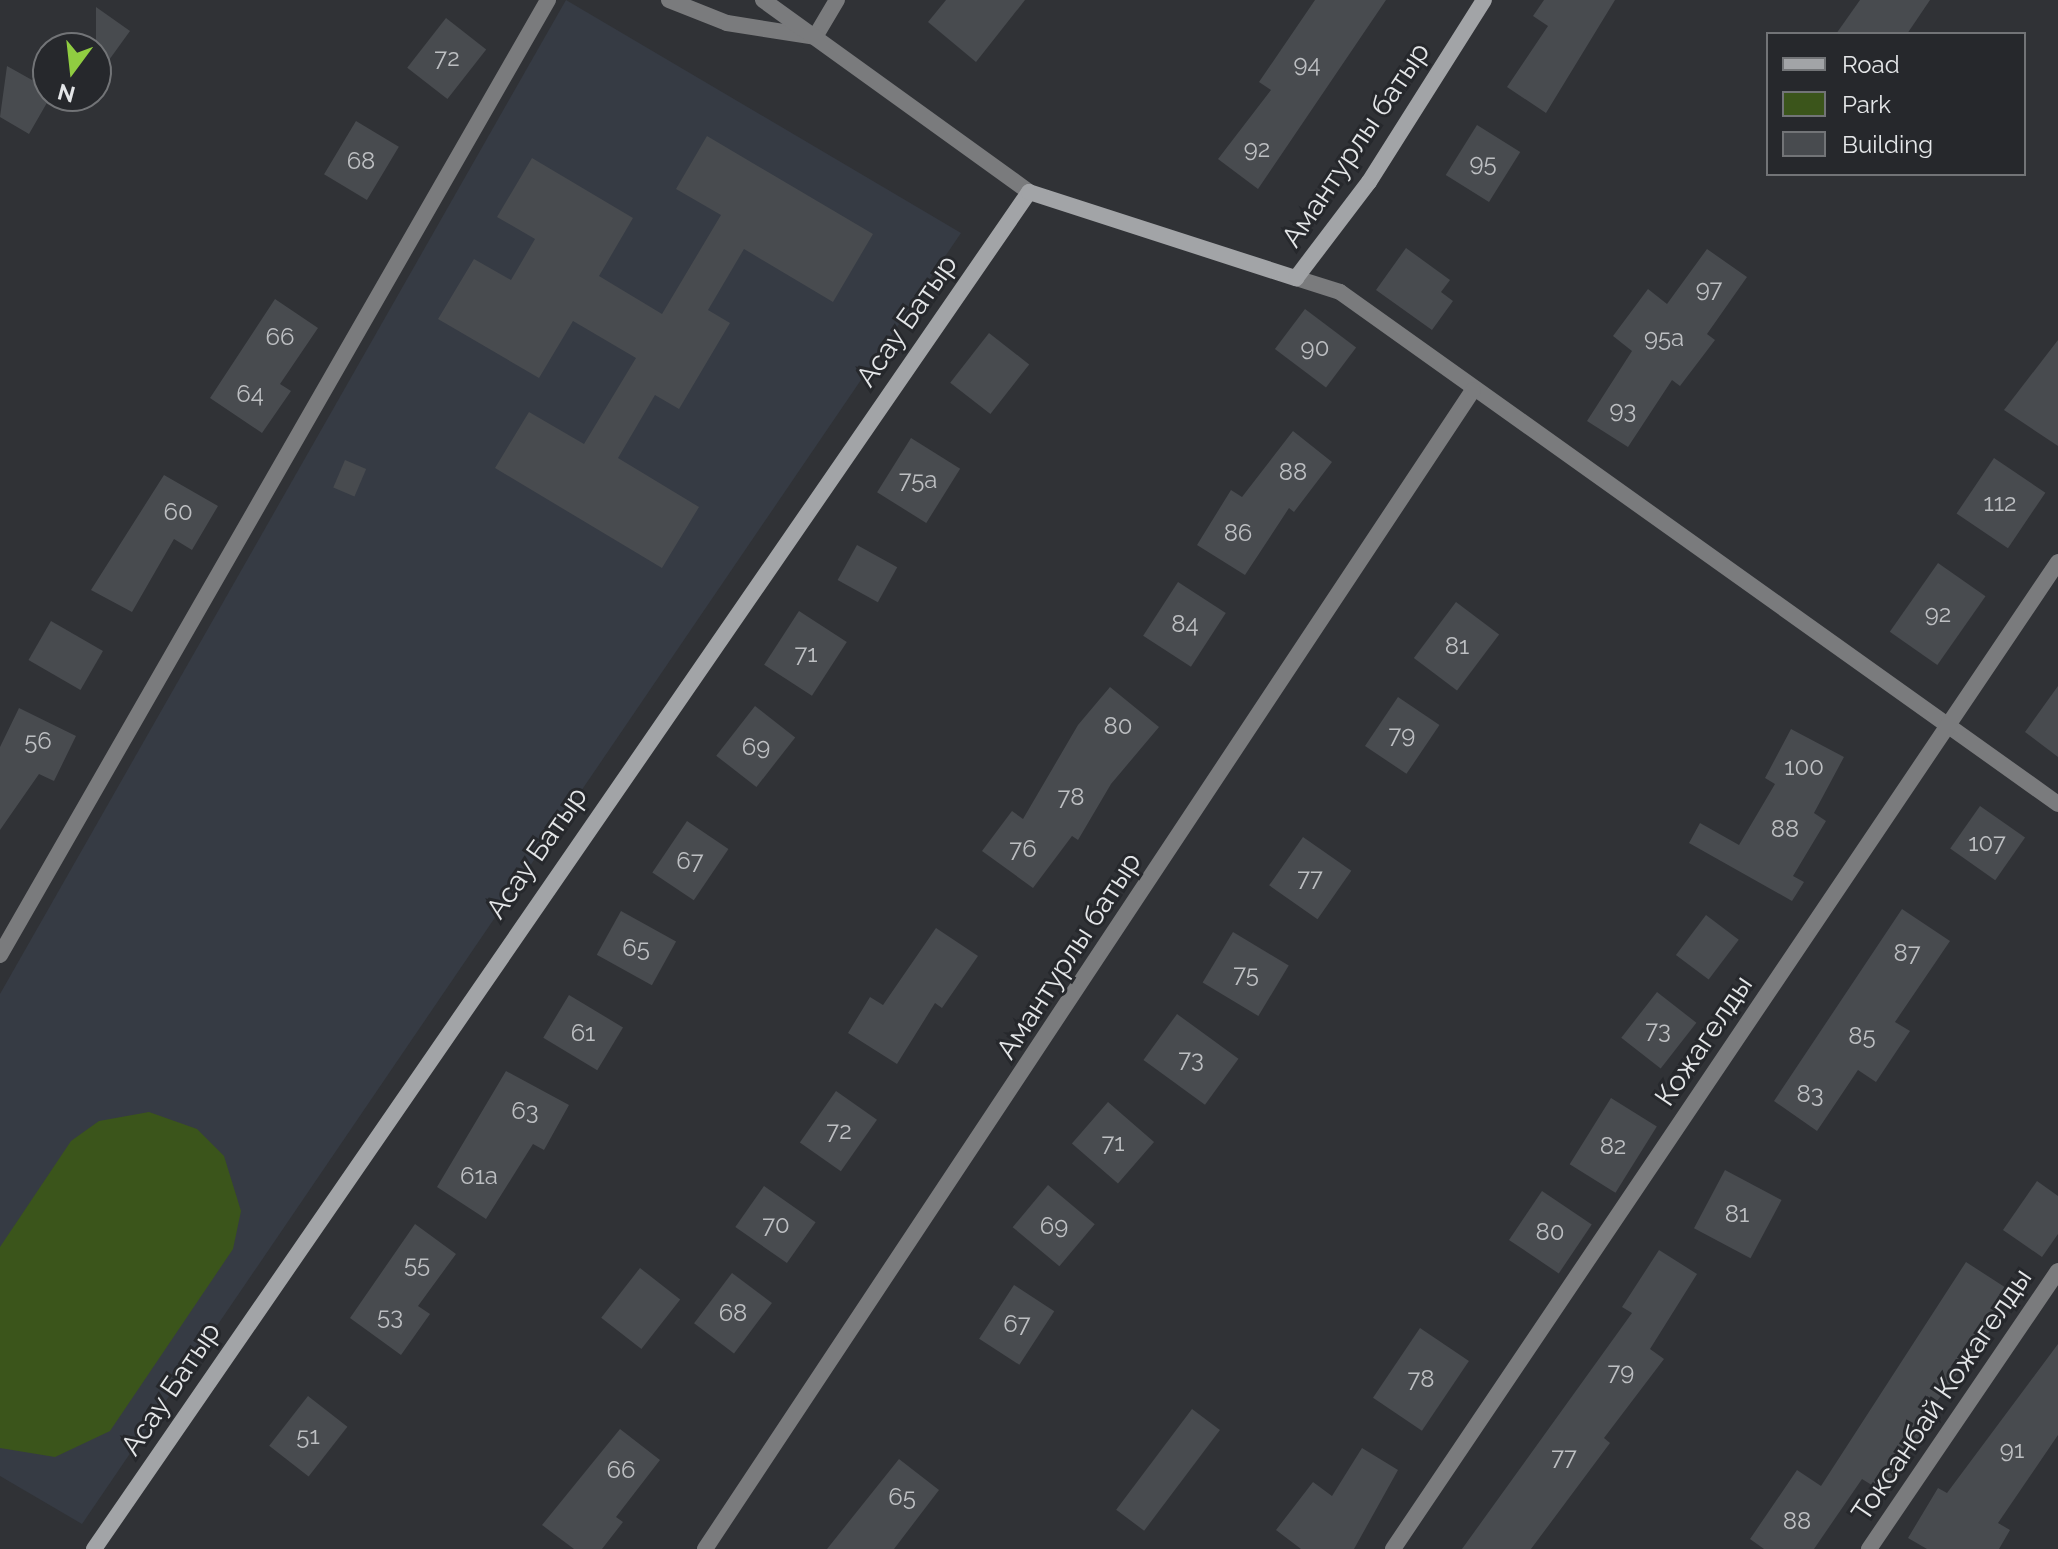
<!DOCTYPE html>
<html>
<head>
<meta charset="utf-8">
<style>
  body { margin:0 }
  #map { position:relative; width:2058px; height:1549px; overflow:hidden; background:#303236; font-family:Raleway,sans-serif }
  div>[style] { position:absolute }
  .built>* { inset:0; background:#363b44 }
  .green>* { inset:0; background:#3b551b }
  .building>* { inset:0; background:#484b4f; transform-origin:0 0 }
  .street>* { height:16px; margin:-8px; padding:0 8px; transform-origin:8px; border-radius:8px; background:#7a7b7d }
  .secondary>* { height:16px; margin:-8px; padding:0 8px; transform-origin:8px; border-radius:8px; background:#a2a4a7 }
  span { translate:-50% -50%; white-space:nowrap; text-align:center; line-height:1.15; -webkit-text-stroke:6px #26282c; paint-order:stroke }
  .number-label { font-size:24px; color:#bdbfc2 }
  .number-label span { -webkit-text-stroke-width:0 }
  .street-label { font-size:28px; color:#e4e6e8 }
  .legend { position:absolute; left:1766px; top:32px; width:260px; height:144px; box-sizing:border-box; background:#26282c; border:2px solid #727477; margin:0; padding:10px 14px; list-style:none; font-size:24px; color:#e4e6e8 }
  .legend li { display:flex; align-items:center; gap:16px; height:40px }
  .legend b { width:40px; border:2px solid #727477 }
  .north { position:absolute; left:32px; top:32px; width:80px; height:80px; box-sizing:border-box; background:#26282c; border:2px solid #727477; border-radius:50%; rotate:195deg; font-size:22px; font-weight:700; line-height:32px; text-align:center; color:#e4e6e8 }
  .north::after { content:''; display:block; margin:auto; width:28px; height:36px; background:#90cd41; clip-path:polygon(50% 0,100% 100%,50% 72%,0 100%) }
</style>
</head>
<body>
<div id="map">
  <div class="built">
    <div style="clip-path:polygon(566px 0,961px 233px,82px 1524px,0 1476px,0 994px)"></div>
  </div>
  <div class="green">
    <div style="clip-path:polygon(149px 1112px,197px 1129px,224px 1156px,241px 1211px,233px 1249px,110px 1431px,55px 1457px,0 1448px,0 1247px,71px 1141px,99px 1121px)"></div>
  </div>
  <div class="building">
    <div style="clip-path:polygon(946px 0,1025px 0,976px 62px,928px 22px)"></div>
    <div style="clip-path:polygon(1315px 0,1386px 0,1258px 189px,1218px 159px,1271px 90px,1259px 82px)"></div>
    <div style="clip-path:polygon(1544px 0,1615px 0,1546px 113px,1507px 87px,1548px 26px,1533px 16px)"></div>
    <div style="clip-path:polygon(1860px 0,1930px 0,1907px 34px,1836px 34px)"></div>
    <div style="clip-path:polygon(96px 7px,130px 31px,96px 78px)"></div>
    <div style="left:446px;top:18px;width:51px;height:63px;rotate:38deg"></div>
    <div style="clip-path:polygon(7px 66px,32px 80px,37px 73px,48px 84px,48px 101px,29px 134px,0 117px)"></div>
    <div style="left:356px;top:121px;width:50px;height:62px;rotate:31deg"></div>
    <div style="left:1477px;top:125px;width:51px;height:59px;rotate:32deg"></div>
    <div style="clip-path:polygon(707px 136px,873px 234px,833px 302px,744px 249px,708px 310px,730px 323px,679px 409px,655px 395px,618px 458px,699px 507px,662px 568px,495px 468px,529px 412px,584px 444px,636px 358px,573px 321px,539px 378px,438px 319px,474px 259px,511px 280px,535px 239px,497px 217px,532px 158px,633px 218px,599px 276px,662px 314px,721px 215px,676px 189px)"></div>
    <div style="clip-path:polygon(1406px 248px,1450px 280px,1441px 292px,1453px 301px,1432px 330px,1376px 290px)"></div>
    <div style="clip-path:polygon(1707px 249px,1747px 277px,1707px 334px,1715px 340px,1680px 386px,1672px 380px,1628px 447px,1587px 421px,1632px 351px,1613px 336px,1648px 289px,1667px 304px)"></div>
    <div style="clip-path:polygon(275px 299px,318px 328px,280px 384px,291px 391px,262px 433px,210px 398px)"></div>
    <div style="left:1305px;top:309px;width:64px;height:50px;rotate:37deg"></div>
    <div style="left:989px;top:333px;width:51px;height:63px;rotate:38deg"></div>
    <div style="clip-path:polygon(2058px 340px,2058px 446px,2004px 410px)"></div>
    <div style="clip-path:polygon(1293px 431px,1332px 462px,1294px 512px,1289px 508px,1245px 575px,1197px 545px,1231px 490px,1242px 497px)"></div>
    <div style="left:911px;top:438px;width:58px;height:64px;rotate:32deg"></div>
    <div style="left:1994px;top:458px;width:62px;height:67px;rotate:34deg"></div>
    <div style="left:345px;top:460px;width:23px;height:30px;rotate:23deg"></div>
    <div style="clip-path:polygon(164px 475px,218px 506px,192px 550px,174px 539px,132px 612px,91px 590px)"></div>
    <div style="left:857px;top:545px;width:46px;height:40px;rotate:29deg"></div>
    <div style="left:1938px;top:563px;width:58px;height:84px;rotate:35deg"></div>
    <div style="left:1178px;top:582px;width:57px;height:64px;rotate:33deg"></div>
    <div style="left:1456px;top:602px;width:54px;height:70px;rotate:37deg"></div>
    <div style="left:799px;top:611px;width:57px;height:64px;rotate:33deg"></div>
    <div style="left:51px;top:621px;width:60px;height:45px;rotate:30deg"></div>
    <div style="clip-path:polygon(2058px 686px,2058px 757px,2025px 732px)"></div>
    <div style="clip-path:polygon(1110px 687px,1159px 727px,1111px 784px,1078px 840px,1072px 836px,1033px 888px,982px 851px,1012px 811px,1023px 819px,1078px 725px)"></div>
    <div style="left:1398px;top:697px;width:50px;height:59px;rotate:34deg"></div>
    <div style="left:755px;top:706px;width:51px;height:63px;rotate:38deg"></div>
    <div style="clip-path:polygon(19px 708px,76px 736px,54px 781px,39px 774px,0 830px,0 747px)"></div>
    <div style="clip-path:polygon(1791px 729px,1844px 757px,1814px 813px,1826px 821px,1793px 876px,1804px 882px,1792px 901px,1689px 843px,1700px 823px,1739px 845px,1775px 784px,1765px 778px)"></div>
    <div style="left:1980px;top:806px;width:55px;height:52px;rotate:35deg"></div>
    <div style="left:687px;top:821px;width:50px;height:62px;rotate:34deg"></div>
    <div style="left:1303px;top:837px;width:59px;height:59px;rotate:35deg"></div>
    <div style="clip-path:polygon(1902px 909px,1950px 941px,1895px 1022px,1910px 1031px,1876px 1082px,1858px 1070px,1817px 1131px,1774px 1101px)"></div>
    <div style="left:621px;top:911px;width:63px;height:50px;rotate:29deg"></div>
    <div style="left:1706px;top:915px;width:41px;height:50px;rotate:37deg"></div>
    <div style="clip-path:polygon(936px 928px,978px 956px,942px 1008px,935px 1003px,897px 1064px,848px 1033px,870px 997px,883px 1005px)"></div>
    <div style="left:1233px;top:932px;width:65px;height:59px;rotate:31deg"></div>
    <div style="left:1657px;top:992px;width:50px;height:58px;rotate:38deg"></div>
    <div style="left:569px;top:995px;width:63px;height:50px;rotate:31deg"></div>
    <div style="left:1177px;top:1014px;width:76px;height:57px;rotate:36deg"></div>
    <div style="clip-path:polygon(506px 1071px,569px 1105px,544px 1150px,533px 1144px,486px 1219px,437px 1187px)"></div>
    <div style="left:836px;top:1091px;width:50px;height:63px;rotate:35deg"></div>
    <div style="left:1611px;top:1098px;width:54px;height:78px;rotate:32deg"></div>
    <div style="left:1108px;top:1102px;width:61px;height:55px;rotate:41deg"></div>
    <div style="left:1725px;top:1170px;width:64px;height:66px;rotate:28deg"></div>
    <div style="clip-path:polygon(2037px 1181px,2058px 1196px,2058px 1234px,2042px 1257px,2003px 1230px)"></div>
    <div style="left:1048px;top:1185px;width:61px;height:55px;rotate:40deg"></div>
    <div style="left:764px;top:1186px;width:63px;height:50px;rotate:35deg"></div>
    <div style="left:1542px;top:1191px;width:60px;height:59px;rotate:34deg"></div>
    <div style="clip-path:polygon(415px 1224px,456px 1254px,418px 1306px,430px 1314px,401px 1355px,350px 1318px)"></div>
    <div style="clip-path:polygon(1659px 1250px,1697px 1274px,1650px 1349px,1664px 1359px,1604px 1438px,1610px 1443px,1531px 1549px,1462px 1549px,1632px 1313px,1622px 1307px)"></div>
    <div style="clip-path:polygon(1966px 1262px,2017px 1295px,1919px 1425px,1924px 1429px,1883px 1492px,1862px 1479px,1814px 1549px,1764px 1549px,1750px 1539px,1797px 1470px,1821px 1486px)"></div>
    <div style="left:640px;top:1268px;width:51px;height:63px;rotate:38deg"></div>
    <div style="left:732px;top:1273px;width:50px;height:63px;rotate:37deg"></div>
    <div style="left:1014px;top:1285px;width:48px;height:64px;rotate:33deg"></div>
    <div style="left:1420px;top:1328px;width:59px;height:84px;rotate:34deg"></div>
    <div style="clip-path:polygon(2058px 1344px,2058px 1435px,1998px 1523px,2010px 1530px,1999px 1549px,1927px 1549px,1908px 1538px,1938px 1488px,1947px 1493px)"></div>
    <div style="left:308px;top:1396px;width:50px;height:63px;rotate:38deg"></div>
    <div style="left:1192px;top:1409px;width:35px;height:126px;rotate:37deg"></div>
    <div style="clip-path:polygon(620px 1429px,660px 1460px,616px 1517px,623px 1522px,602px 1549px,574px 1549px,542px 1525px)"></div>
    <div style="clip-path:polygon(1362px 1448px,1398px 1470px,1354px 1549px,1301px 1549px,1276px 1530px,1313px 1482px,1332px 1496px)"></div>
    <div style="clip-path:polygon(899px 1459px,939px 1490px,894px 1549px,827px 1549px)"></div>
  </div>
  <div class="street">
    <div style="left:669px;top:0;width:62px;rotate:21.6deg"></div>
    <div style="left:727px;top:23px;width:89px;rotate:9deg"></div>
    <div style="left:815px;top:37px;width:43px;rotate:-59.3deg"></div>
    <div style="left:763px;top:0;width:328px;rotate:35.8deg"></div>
    <div style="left:1296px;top:278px;width:46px;rotate:17.7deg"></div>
    <div style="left:1340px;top:292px;width:882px;rotate:35.49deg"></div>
    <div style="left:0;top:955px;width:1101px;rotate:-60.15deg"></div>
    <div style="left:705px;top:1549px;width:1390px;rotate:-56.47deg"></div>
    <div style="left:1393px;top:1549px;width:1190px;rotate:-56.03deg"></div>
    <div style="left:1869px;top:1549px;width:336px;rotate:-55.8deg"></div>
  </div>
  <div class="secondary">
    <div style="left:94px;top:1549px;width:1648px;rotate:-55.43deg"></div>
    <div style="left:1029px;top:192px;width:281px;rotate:17.9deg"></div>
    <div style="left:1296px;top:278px;width:121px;rotate:-52.8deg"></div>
    <div style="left:1369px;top:182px;width:215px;rotate:-57.7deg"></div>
  </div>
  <div class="number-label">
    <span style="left:447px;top:58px">72</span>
    <span style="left:1307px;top:64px">94</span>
    <span style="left:1257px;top:149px">92</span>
    <span style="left:361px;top:161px">68</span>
    <span style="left:1483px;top:163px">95</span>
    <span style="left:1709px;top:289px">97</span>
    <span style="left:280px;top:337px">66</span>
    <span style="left:1664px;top:338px">95а</span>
    <span style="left:1315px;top:348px">90</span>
    <span style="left:250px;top:394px">64</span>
    <span style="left:1623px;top:410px">93</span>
    <span style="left:1293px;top:472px">88</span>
    <span style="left:918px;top:480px">75а</span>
    <span style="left:2000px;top:503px">112</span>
    <span style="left:178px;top:512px">60</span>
    <span style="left:1238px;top:533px">86</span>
    <span style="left:1938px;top:614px">92</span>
    <span style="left:1185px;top:624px">84</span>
    <span style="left:1457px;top:646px">81</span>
    <span style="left:806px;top:654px">71</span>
    <span style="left:1118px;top:726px">80</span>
    <span style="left:1402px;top:735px">79</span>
    <span style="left:38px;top:741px">56</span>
    <span style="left:756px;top:747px">69</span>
    <span style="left:1804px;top:767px">100</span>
    <span style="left:1071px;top:797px">78</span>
    <span style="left:1785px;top:829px">88</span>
    <span style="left:1987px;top:843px">107</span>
    <span style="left:1023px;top:849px">76</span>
    <span style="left:690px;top:861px">67</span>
    <span style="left:1310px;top:878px">77</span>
    <span style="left:636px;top:948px">65</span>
    <span style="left:1907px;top:953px">87</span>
    <span style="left:1246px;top:974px">75</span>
    <span style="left:1658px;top:1030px">73</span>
    <span style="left:583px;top:1033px">61</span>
    <span style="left:1862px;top:1036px">85</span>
    <span style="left:1191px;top:1059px">73</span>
    <span style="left:1810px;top:1094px">83</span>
    <span style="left:525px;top:1111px">63</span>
    <span style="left:839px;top:1131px">72</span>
    <span style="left:1113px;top:1143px">71</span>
    <span style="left:1613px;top:1146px">82</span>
    <span style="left:479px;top:1176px">61а</span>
    <span style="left:1737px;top:1214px">81</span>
    <span style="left:776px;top:1225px">70</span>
    <span style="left:1054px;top:1226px">69</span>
    <span style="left:1550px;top:1232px">80</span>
    <span style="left:417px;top:1264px">55</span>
    <span style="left:733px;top:1313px">68</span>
    <span style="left:390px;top:1316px">53</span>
    <span style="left:1017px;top:1324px">67</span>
    <span style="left:1621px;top:1372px">79</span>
    <span style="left:1421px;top:1379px">78</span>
    <span style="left:308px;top:1436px">51</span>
    <span style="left:2012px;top:1450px">91</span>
    <span style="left:1564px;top:1457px">77</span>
    <span style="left:621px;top:1470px">66</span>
    <span style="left:902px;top:1497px">65</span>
    <span style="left:1797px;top:1521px">88</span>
  </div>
  <div class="street-label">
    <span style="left:1356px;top:145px;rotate:-56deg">Амантурлы батыр</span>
    <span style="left:907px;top:321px;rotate:-55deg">Асау Батыр</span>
    <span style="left:537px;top:853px;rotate:-55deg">Асау Батыр</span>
    <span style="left:1069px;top:956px;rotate:-57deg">Амантурлы батыр</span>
    <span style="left:1704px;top:1041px;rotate:-56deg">Кожагелды</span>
    <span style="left:171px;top:1389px;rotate:-56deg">Асау Батыр</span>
    <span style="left:1942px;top:1395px;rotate:-56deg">Токсанбай Кожагелды</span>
  </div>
  <ul class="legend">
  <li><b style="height:10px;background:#a2a4a7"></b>Road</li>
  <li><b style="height:22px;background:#3b551b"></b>Park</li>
  <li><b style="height:22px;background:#484b4f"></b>Building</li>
  </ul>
  <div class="north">N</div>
</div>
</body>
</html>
